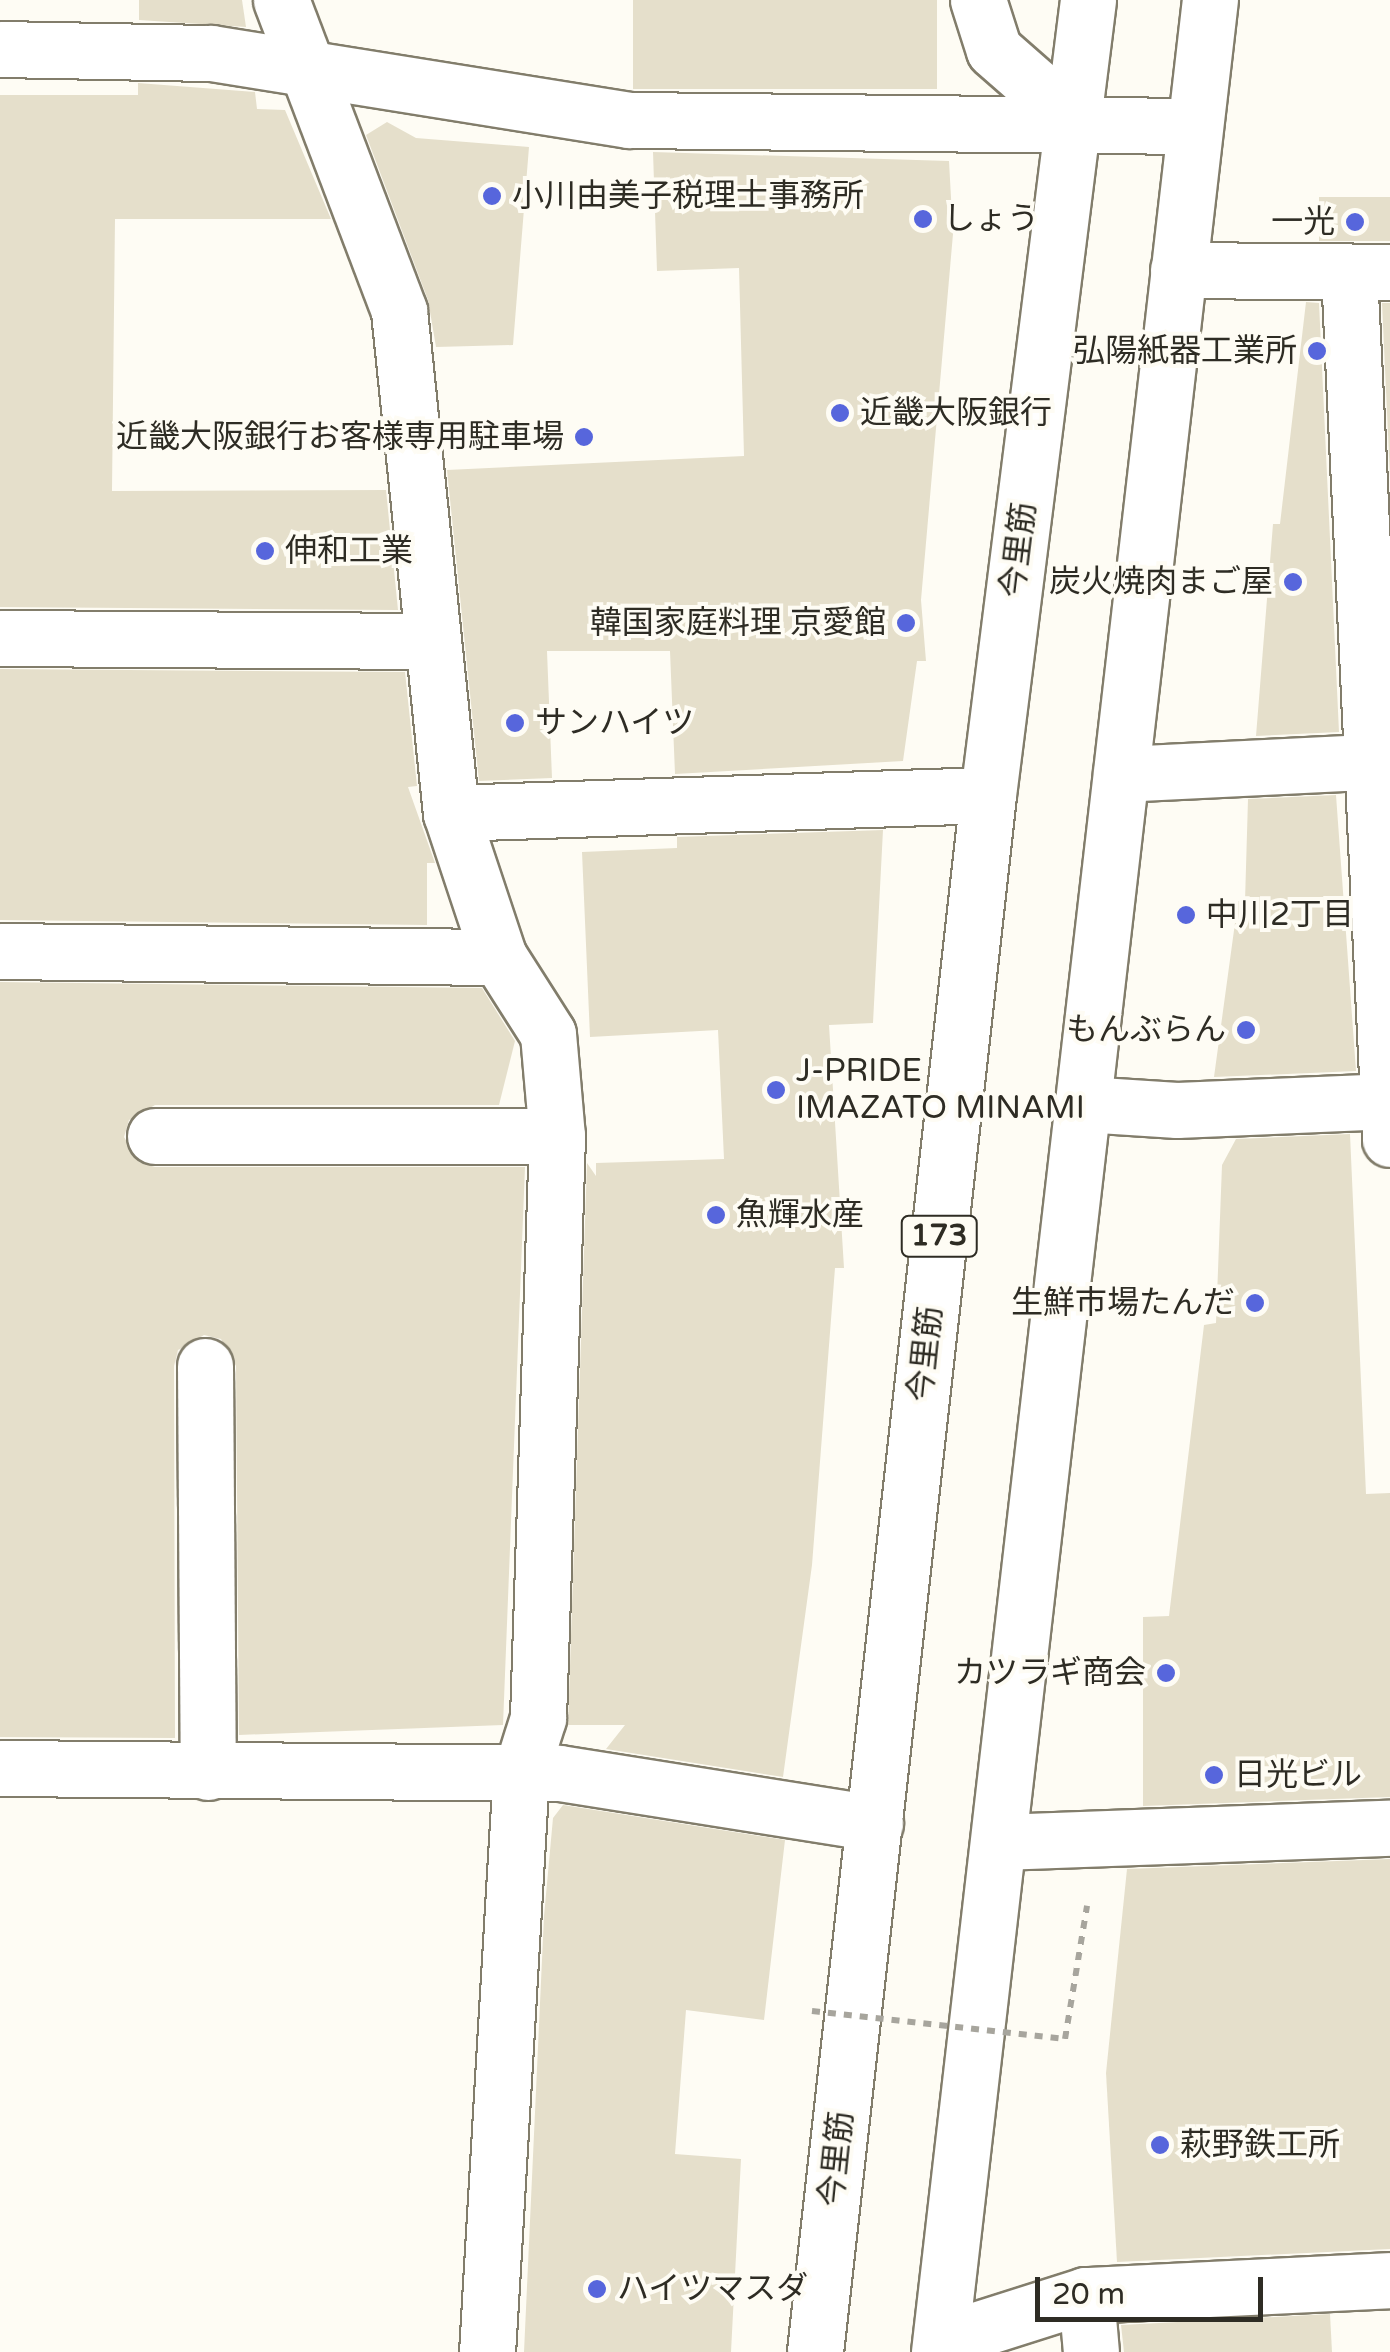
<!DOCTYPE html>
<html>
<head>
<meta charset="utf-8">
<style>
  body { margin:0 }
  #map { position:relative; width:1390px; height:2352px; overflow:hidden; background:#fefcf4; font-family:"Varela Round","Noto Sans JP",sans-serif }
  div>[style] { position:absolute }
  .building>* { inset:0; background:#e5dfcb; transform-origin:0 0 }
  .path>* { height:6px; margin-top:-3px; transform-origin:0; background:repeating-linear-gradient(90deg,#a7a59d 0 8px,transparent 0 16px) }
  .roads { filter:drop-shadow(2px 0 #827d6b) drop-shadow(-2px 0 #827d6b) drop-shadow(0 2px #827d6b) drop-shadow(0 -2px #827d6b) }
  .minor>* { height:55px; margin:-27.5px; padding:0 27.5px; transform-origin:27.5px; border-radius:27.5px; background:#fff }
  .major>* { height:55px; margin:-27.5px; padding:0 27.5px; transform-origin:27.5px; border-radius:27.5px; background:#fff }
  .path-bridge>* { height:6px; margin-top:-3px; transform-origin:0; background:repeating-linear-gradient(90deg,#a7a59d 0 8px,transparent 0 16px) }
  .dots>* { width:28px; height:28px; translate:-50% -50%; box-sizing:border-box; border:5px solid #fefcf4; border-radius:50% }
  span { translate:-50% -50%; white-space:nowrap; text-align:center; line-height:1.15; -webkit-text-stroke:8px #fefcf4; paint-order:stroke }
  .shield-label span { padding:2px 8px; background:#fefcf4; border:2px solid; border-radius:8px; -webkit-text-stroke-width:0 }
  .shield-label { font-size:30px; color:#2e2c24; font-weight:700 }
  .poi-label { font-size:32px; color:#2e2c24 }
  .left { translate:0 -50%; text-align:left }
  .right { translate:-100% -50%; text-align:right }
  .street-label { font-size:32px; color:#2e2c24 }
  .scale { position:absolute; left:1035px; top:2277px; width:228px; height:45px; box-sizing:border-box; border:5px solid #2e2c24; border-top:0; padding-left:12px; font-size:30px; line-height:35px; white-space:nowrap; color:#2e2c24; -webkit-text-stroke:8px #fefcf4; paint-order:stroke }
</style>
</head>
<body>
<div id="map">
  <div class="building">
    <div style="clip-path:polygon(139px 0,242px 0,246px 27px,139px 20px)"></div>
    <div style="left:633px;top:0;width:304px;height:89px"></div>
    <div style="clip-path:polygon(138px 83px,255px 92px,257px 109px,285px 110px,331px 219px,115px 219px,112px 491px,386px 490px,398px 610px,0 607px,0 95px,138px 95px)"></div>
    <div style="clip-path:polygon(387px 122px,416px 138px,529px 147px,513px 345px,436px 347px,428px 300px,366px 135px)"></div>
    <div style="clip-path:polygon(653px 152px,949px 161px,953px 234px,921px 600px,926px 661px,917px 661px,903px 761px,675px 774px,670px 651px,547px 651px,552px 778px,479px 781px,447px 470px,744px 456px,739px 268px,657px 271px)"></div>
    <div style="left:1390px;top:197px;width:44px;height:71px;rotate:90deg"></div>
    <div style="clip-path:polygon(1306px 302px,1319px 303px,1339px 732px,1256px 736px,1273px 524px,1280px 524px)"></div>
    <div style="clip-path:polygon(1382px 303px,1390px 303px,1390px 477px)"></div>
    <div style="clip-path:polygon(0 669px,405px 672px,417px 786px,408px 787px,435px 863px,427px 863px,427px 925px,0 920px)"></div>
    <div style="clip-path:polygon(1336px 795px,1356px 1071px,1214px 1077px,1238px 901px,1245px 901px,1248px 799px)"></div>
    <div style="clip-path:polygon(883px 830px,873px 1023px,829px 1025px,844px 1268px,835px 1268px,812px 1565px,783px 1777px,606px 1749px,625px 1725px,568px 1725px,587px 1163px,596px 1176px,596px 1163px,724px 1159px,718px 1030px,590px 1037px,582px 852px,677px 848px,677px 837px)"></div>
    <div style="clip-path:polygon(0 982px,482px 988px,515px 1041px,499px 1105px,155px 1105px,129px 1120px,124px 1137px,139px 1162px,155px 1167px,525px 1167px,503px 1725px,239px 1735px,236px 1366px,221px 1339px,204px 1335px,178px 1350px,174px 1366px,175px 1738px,0 1737px)"></div>
    <div style="clip-path:polygon(1350px 1134px,1366px 1494px,1390px 1493px,1390px 1797px,1143px 1806px,1143px 1617px,1169px 1616px,1204px 1325px,1216px 1323px,1222px 1165px,1236px 1139px)"></div>
    <div style="clip-path:polygon(563px 1805px,785px 1840px,764px 2020px,686px 2010px,675px 2154px,741px 2159px,731px 2352px,524px 2352px,544px 1916px,553px 1818px)"></div>
    <div style="clip-path:polygon(1390px 1859px,1390px 2249px,1117px 2262px,1106px 2073px,1127px 1869px)"></div>
    <div style="clip-path:polygon(1330px 2314px,1332px 2352px,1124px 2352px,1121px 2325px)"></div>
  </div>
  <div class="path">
    <div style="left:1065px;top:2039px;width:135px;rotate:-80.6deg"></div>
  </div>
  <div class="roads">
    <div class="minor">
      <div style="left:281px;top:0;width:333px;rotate:69.2deg"></div>
      <div style="left:399px;top:311px;width:505px;rotate:84.09deg"></div>
      <div style="left:451px;top:813px;width:152px;rotate:71.6deg"></div>
      <div style="left:499px;top:957px;width:91px;rotate:57.5deg"></div>
      <div style="left:548px;top:1034px;width:102px;rotate:85deg"></div>
      <div style="left:557px;top:1136px;width:582px;rotate:91.87deg"></div>
      <div style="left:538px;top:1718px;width:57px;rotate:107.5deg"></div>
      <div style="left:521px;top:1772px;width:581px;rotate:93.35deg"></div>
      <div style="left:978px;top:0;width:52px;rotate:72.3deg"></div>
      <div style="left:994px;top:50px;width:106px;rotate:41.2deg"></div>
      <div style="left:0;top:49px;width:211px;rotate:1.1deg"></div>
      <div style="left:211px;top:53px;width:423px;rotate:9.1deg"></div>
      <div style="left:629px;top:120px;width:565px;rotate:0.61deg"></div>
      <div style="left:1178px;top:270px;width:212px;rotate:0.5deg"></div>
      <div style="left:1349px;top:272px;width:868px;rotate:87.29deg"></div>
      <div style="left:0;top:638px;width:433px;rotate:0.4deg"></div>
      <div style="left:1121px;top:774px;width:269px;rotate:-2.8deg"></div>
      <div style="left:451px;top:813px;width:537px;rotate:-1.92deg"></div>
      <div style="left:0;top:951px;width:499px;rotate:0.7deg"></div>
      <div style="left:1084px;top:1104px;width:93px;rotate:3.7deg"></div>
      <div style="left:1177px;top:1110px;width:213px;rotate:-2.4deg"></div>
      <div style="left:155px;top:1136px;width:402px"></div>
      <div style="left:205px;top:1366px;width:406px;rotate:89.6deg"></div>
      <div style="left:0;top:1768px;width:559px;rotate:0.51deg"></div>
      <div style="left:559px;top:1773px;width:320px;rotate:9deg"></div>
      <div style="left:1000px;top:1842px;width:390px;rotate:-2.1deg"></div>
      <div style="left:1086px;top:2295px;width:57px;rotate:85deg"></div>
      <div style="left:941px;top:2341px;width:152px;rotate:-17.6deg"></div>
      <div style="left:1086px;top:2295px;width:304px;rotate:-2.8deg"></div>
    </div>
    <div class="major">
      <div style="left:815px;top:2352px;width:1567px;rotate:-83.66deg"></div>
      <div style="left:988px;top:795px;width:801px;rotate:-82.83deg"></div>
      <div style="left:939px;top:2352px;width:2368px;rotate:-83.43deg"></div>
    </div>
  </div>
  <div class="path-bridge">
    <div style="left:812px;top:2011px;width:255px;rotate:6.3deg"></div>
  </div>
  <div class="dots">
    <div style="left:492px;top:196px;background:#5766dc"></div>
    <div style="left:923px;top:219px;background:#5766dc"></div>
    <div style="left:1355px;top:222px;background:#5766dc"></div>
    <div style="left:1317px;top:351px;background:#5766dc"></div>
    <div style="left:840px;top:413px;background:#5766dc"></div>
    <div style="left:584px;top:437px;background:#5766dc"></div>
    <div style="left:265px;top:551px;background:#5766dc"></div>
    <div style="left:1293px;top:582px;background:#5766dc"></div>
    <div style="left:906px;top:623px;background:#5766dc"></div>
    <div style="left:515px;top:723px;background:#5766dc"></div>
    <div style="left:1186px;top:915px;background:#5766dc"></div>
    <div style="left:1246px;top:1030px;background:#5766dc"></div>
    <div style="left:776px;top:1090px;background:#5766dc"></div>
    <div style="left:716px;top:1215px;background:#5766dc"></div>
    <div style="left:1255px;top:1303px;background:#5766dc"></div>
    <div style="left:1166px;top:1673px;background:#5766dc"></div>
    <div style="left:1214px;top:1775px;background:#5766dc"></div>
    <div style="left:1160px;top:2145px;background:#5766dc"></div>
    <div style="left:597px;top:2289px;background:#5766dc"></div>
  </div>
  <div class="shield-label">
    <span style="left:939px;top:1236px">173</span>
  </div>
  <div class="poi-label">
    <span class="left" style="left:512px;top:196px">小川由美子税理士事務所</span>
    <span class="left" style="left:943px;top:219px">しょう</span>
    <span class="right" style="left:1335px;top:222px">一光</span>
    <span class="right" style="left:1297px;top:351px">弘陽紙器工業所</span>
    <span class="left" style="left:860px;top:413px">近畿大阪銀行</span>
    <span class="right" style="left:564px;top:437px">近畿大阪銀行お客様専用駐車場</span>
    <span class="left" style="left:285px;top:551px">伸和工業</span>
    <span class="right" style="left:1273px;top:582px">炭火焼肉まご屋</span>
    <span class="right" style="left:886px;top:623px">韓国家庭料理 京愛館</span>
    <span class="left" style="left:535px;top:723px">サンハイツ</span>
    <span class="left" style="left:1206px;top:915px">中川2丁目</span>
    <span class="right" style="left:1226px;top:1030px">もんぶらん</span>
    <span class="left" style="left:796px;top:1090px">J-PRIDE<br>IMAZATO MINAMI</span>
    <span class="left" style="left:736px;top:1215px">魚輝水産</span>
    <span class="right" style="left:1235px;top:1303px">生鮮市場たんだ</span>
    <span class="right" style="left:1146px;top:1673px">カツラギ商会</span>
    <span class="left" style="left:1234px;top:1775px">日光ビル</span>
    <span class="left" style="left:1180px;top:2145px">萩野鉄工所</span>
    <span class="left" style="left:617px;top:2289px">ハイツマスダ</span>
  </div>
  <div class="street-label">
    <span style="left:1019px;top:550px;rotate:-83deg">今里筋</span>
    <span style="left:926px;top:1354px;rotate:-84deg">今里筋</span>
    <span style="left:837px;top:2159px;rotate:-84deg">今里筋</span>
  </div>
  <div class="scale">20 m</div>
</div>
</body>
</html>
